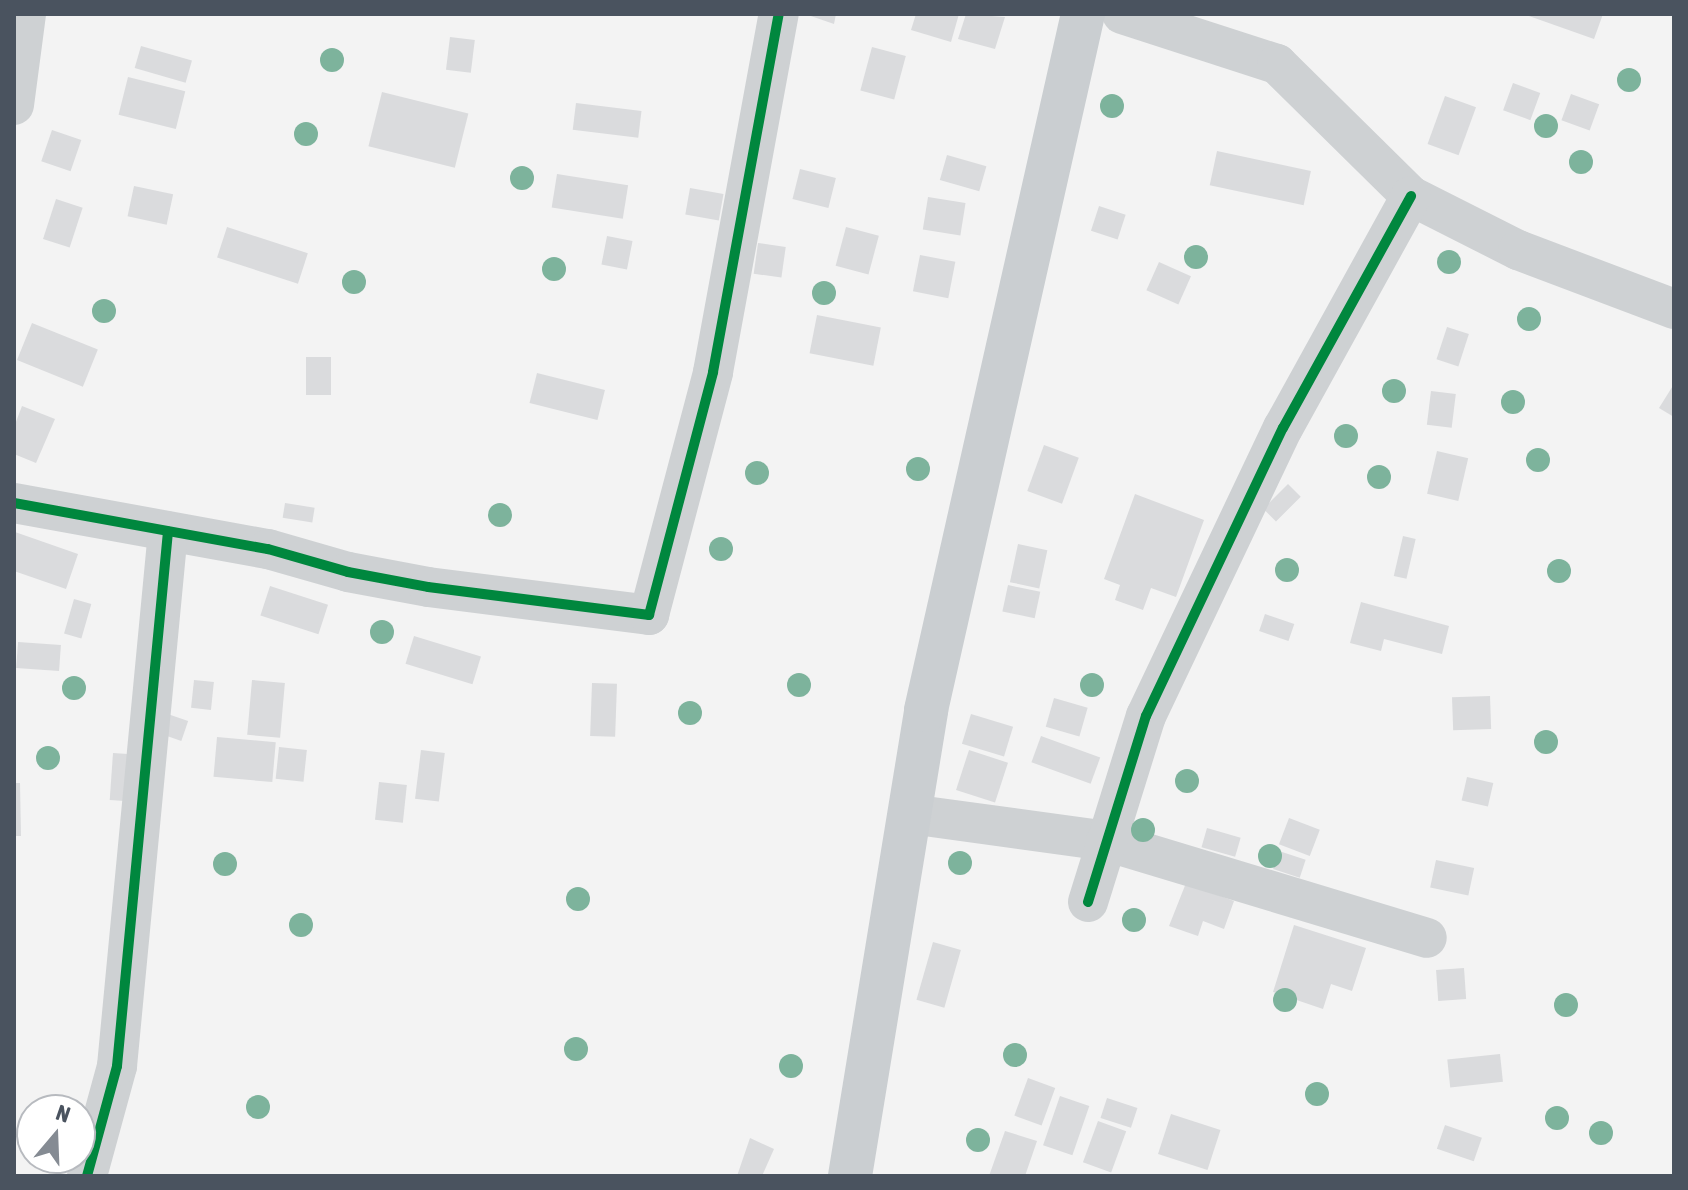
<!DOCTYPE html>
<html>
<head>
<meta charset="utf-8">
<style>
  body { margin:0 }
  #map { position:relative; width:1688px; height:1190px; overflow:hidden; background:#f3f3f3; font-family:"Asap Condensed",sans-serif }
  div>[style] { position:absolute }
  .building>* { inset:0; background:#dadbdd; transform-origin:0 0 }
  .street>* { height:40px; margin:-20px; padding:0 20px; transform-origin:20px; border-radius:20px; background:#ced1d3 }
  .primary>* { height:44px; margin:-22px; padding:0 22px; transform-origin:22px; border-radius:22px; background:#caced1 }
  .cycleway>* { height:10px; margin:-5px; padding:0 5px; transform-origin:5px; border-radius:5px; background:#00873e }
  .trees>* { width:24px; height:24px; margin:-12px; border-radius:50%; background:#7db39c }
  span { translate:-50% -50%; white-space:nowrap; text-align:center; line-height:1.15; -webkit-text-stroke:6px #fff; paint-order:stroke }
  .frame { position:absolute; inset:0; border:16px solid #4a535f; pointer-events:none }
  .north { position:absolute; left:16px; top:1094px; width:80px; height:80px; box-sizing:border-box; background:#fff; border:2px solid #b7babf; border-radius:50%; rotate:19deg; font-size:22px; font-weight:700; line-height:32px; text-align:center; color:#4a535f }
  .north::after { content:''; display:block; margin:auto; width:28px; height:36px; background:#858b93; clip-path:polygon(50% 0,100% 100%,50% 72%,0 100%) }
</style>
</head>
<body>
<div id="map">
  <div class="building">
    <div style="clip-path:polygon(805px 14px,836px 14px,834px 24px)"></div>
    <div style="clip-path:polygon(916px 14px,959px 14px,951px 42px,911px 30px)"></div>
    <div style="clip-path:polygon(966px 14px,1005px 17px,995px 49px,958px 39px)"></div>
    <div style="clip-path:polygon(1523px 14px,1603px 14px,1594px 39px)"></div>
    <div style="left:450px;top:37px;width:25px;height:33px;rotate:7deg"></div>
    <div style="left:141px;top:46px;width:53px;height:23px;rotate:16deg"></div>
    <div style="left:872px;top:47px;width:35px;height:45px;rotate:15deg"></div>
    <div style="left:128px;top:77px;width:59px;height:39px;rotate:14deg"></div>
    <div style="left:1513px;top:83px;width:29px;height:29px;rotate:20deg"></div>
    <div style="left:382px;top:92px;width:89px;height:56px;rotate:14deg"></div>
    <div style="left:1571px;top:94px;width:30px;height:28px;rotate:20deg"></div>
    <div style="left:1445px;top:96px;width:33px;height:51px;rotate:20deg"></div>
    <div style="left:576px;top:103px;width:66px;height:27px;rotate:7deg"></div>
    <div style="left:52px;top:130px;width:31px;height:33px;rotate:19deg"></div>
    <div style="left:1217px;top:151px;width:96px;height:35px;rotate:12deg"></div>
    <div style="left:947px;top:155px;width:41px;height:26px;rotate:16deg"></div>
    <div style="left:800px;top:169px;width:37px;height:31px;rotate:14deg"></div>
    <div style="left:557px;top:174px;width:72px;height:34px;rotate:9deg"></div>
    <div style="left:134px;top:186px;width:40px;height:31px;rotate:12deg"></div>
    <div style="left:690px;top:188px;width:34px;height:27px;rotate:10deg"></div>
    <div style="left:928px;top:197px;width:38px;height:33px;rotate:9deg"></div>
    <div style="left:56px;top:199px;width:28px;height:42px;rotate:18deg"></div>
    <div style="left:1099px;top:206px;width:28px;height:26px;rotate:18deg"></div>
    <div style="left:227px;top:227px;width:85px;height:32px;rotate:18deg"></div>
    <div style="left:846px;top:227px;width:34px;height:40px;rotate:15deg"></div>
    <div style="left:607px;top:236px;width:26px;height:29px;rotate:11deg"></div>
    <div style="left:758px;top:243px;width:28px;height:31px;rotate:8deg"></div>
    <div style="left:920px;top:255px;width:36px;height:37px;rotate:11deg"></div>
    <div style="left:1159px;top:262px;width:35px;height:31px;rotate:24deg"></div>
    <div style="left:817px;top:315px;width:65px;height:39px;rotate:11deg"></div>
    <div style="left:32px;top:323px;width:71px;height:40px;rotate:22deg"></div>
    <div style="left:1447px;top:327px;width:23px;height:34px;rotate:18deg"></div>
    <div style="left:331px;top:357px;width:38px;height:25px;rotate:90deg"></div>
    <div style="left:537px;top:373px;width:70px;height:31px;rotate:14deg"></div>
    <div style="clip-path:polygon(1674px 384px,1674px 417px,1659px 408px)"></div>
    <div style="left:1431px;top:391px;width:25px;height:34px;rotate:7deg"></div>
    <div style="clip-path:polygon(22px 406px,55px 419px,36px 463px,14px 454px,14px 427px)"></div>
    <div style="left:1044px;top:445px;width:37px;height:49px;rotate:20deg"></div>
    <div style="left:1437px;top:451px;width:32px;height:44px;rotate:13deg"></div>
    <div style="left:1288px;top:484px;width:18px;height:35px;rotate:45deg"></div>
    <div style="clip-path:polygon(1135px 494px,1204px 520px,1176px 597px,1151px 588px,1143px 610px,1115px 600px,1120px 585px,1104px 579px)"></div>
    <div style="left:285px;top:503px;width:30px;height:15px;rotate:9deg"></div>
    <div style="clip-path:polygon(15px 532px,78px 554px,66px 589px,14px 571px)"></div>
    <div style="left:1403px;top:536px;width:13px;height:41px;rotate:13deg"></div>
    <div style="left:1018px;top:544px;width:30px;height:39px;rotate:12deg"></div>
    <div style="left:1008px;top:585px;width:33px;height:27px;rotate:12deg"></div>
    <div style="left:270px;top:586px;width:61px;height:31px;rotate:18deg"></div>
    <div style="left:74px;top:599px;width:18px;height:36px;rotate:16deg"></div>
    <div style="clip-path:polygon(1361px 602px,1449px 626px,1442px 654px,1384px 639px,1381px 651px,1350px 643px)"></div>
    <div style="left:1265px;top:614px;width:31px;height:18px;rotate:19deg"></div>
    <div style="left:414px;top:636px;width:70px;height:29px;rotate:17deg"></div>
    <div style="left:18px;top:642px;width:43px;height:26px;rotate:4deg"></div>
    <div style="left:194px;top:680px;width:20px;height:28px;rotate:6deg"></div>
    <div style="left:252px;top:680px;width:33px;height:55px;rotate:5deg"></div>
    <div style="left:592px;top:683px;width:25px;height:53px;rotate:2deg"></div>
    <div style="left:1490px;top:696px;width:33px;height:38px;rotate:88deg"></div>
    <div style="left:1054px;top:698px;width:35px;height:30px;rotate:16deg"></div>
    <div style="left:156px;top:710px;width:34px;height:21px;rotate:19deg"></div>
    <div style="left:971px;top:714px;width:44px;height:31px;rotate:17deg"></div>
    <div style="left:1041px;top:736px;width:63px;height:28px;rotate:20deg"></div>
    <div style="left:217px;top:737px;width:59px;height:40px;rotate:5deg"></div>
    <div style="left:279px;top:747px;width:28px;height:32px;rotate:6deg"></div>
    <div style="left:421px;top:750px;width:24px;height:49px;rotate:7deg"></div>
    <div style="left:969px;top:750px;width:41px;height:42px;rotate:18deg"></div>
    <div style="left:113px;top:753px;width:26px;height:47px;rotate:4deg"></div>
    <div style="left:1467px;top:777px;width:27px;height:24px;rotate:13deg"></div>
    <div style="left:379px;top:782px;width:28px;height:38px;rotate:6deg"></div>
    <div style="clip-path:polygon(14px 783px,20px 783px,21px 836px,14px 836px)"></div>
    <div style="left:1289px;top:818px;width:33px;height:28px;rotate:21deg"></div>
    <div style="left:1207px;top:828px;width:35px;height:20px;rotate:16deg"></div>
    <div style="left:1279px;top:851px;width:28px;height:19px;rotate:18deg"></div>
    <div style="left:1436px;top:860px;width:39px;height:28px;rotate:12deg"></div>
    <div style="clip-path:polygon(1186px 883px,1234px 901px,1224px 929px,1203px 921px,1198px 936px,1169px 926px)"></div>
    <div style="clip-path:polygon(1294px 925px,1366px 948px,1352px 991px,1331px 984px,1323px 1009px,1273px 992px)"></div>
    <div style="left:933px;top:942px;width:29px;height:60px;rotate:16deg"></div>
    <div style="left:1464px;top:968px;width:31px;height:28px;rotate:86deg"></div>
    <div style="left:1500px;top:1054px;width:28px;height:53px;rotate:84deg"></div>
    <div style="left:1028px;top:1078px;width:29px;height:40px;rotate:20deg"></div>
    <div style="left:1060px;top:1096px;width:31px;height:52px;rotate:19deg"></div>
    <div style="left:1107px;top:1098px;width:32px;height:21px;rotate:18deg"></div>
    <div style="left:1171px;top:1114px;width:52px;height:42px;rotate:18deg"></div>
    <div style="left:1098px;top:1121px;width:30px;height:44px;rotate:20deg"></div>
    <div style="left:1445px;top:1125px;width:39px;height:25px;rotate:19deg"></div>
    <div style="clip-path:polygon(1005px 1131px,1037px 1141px,1025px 1176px,989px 1176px)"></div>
    <div style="clip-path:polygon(750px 1138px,774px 1149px,762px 1176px,737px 1176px)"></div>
  </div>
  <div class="street">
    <div style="left:1122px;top:14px;width:163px;rotate:17.9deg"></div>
    <div style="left:1277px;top:64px;width:188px;rotate:44.6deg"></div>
    <div style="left:1411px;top:196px;width:120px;rotate:26.8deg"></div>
    <div style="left:1518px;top:250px;width:167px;rotate:20.7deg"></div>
    <div style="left:14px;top:105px;width:92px;rotate:-82.5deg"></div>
    <div style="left:14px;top:503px;width:258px;rotate:10.3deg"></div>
    <div style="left:268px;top:549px;width:83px;rotate:16deg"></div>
    <div style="left:348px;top:572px;width:81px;rotate:10.6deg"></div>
    <div style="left:428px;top:587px;width:223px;rotate:7.2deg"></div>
    <div style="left:649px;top:615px;width:251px;rotate:-75.2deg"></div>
    <div style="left:713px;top:372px;width:364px;rotate:-79.6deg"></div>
    <div style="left:910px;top:814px;width:198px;rotate:7.8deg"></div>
    <div style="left:1106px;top:841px;width:335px;rotate:16.8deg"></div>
    <div style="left:1088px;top:902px;width:195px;rotate:-72.7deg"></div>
    <div style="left:1146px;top:716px;width:319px;rotate:-64.6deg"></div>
    <div style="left:1283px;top:428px;width:265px;rotate:-61.1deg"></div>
    <div style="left:87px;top:1176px;width:114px;rotate:-74.7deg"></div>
    <div style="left:117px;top:1066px;width:537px;rotate:-84.55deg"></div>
  </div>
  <div class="primary">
    <div style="left:850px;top:1176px;width:472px;rotate:-80.7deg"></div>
    <div style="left:926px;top:710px;width:713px;rotate:-77.29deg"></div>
  </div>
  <div class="cycleway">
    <div style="left:14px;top:503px;width:258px;rotate:10.3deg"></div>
    <div style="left:268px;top:549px;width:83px;rotate:16deg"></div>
    <div style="left:348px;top:572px;width:81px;rotate:10.6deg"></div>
    <div style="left:428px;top:587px;width:223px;rotate:7.2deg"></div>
    <div style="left:649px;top:615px;width:251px;rotate:-75.2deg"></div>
    <div style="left:713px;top:372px;width:364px;rotate:-79.6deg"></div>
    <div style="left:1088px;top:902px;width:195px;rotate:-72.7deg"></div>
    <div style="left:1146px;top:716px;width:319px;rotate:-64.6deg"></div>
    <div style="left:1283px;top:428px;width:265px;rotate:-61.1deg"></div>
    <div style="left:87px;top:1176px;width:114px;rotate:-74.7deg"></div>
    <div style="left:117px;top:1066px;width:537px;rotate:-84.55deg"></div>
  </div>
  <div class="trees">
    <div style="left:332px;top:60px"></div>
    <div style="left:1629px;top:80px"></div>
    <div style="left:1112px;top:106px"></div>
    <div style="left:1546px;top:126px"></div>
    <div style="left:306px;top:134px"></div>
    <div style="left:1581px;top:162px"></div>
    <div style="left:522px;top:178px"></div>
    <div style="left:1196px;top:257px"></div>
    <div style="left:1449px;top:262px"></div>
    <div style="left:554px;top:269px"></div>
    <div style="left:354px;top:282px"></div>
    <div style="left:824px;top:293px"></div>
    <div style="left:104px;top:311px"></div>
    <div style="left:1529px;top:319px"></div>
    <div style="left:1394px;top:391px"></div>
    <div style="left:1513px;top:402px"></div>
    <div style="left:1346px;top:436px"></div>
    <div style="left:1538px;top:460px"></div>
    <div style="left:918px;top:469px"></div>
    <div style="left:757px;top:473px"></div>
    <div style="left:1379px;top:477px"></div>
    <div style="left:500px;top:515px"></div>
    <div style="left:721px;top:549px"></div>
    <div style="left:1287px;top:570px"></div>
    <div style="left:1559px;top:571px"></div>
    <div style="left:382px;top:632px"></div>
    <div style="left:799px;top:685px"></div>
    <div style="left:1092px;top:685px"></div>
    <div style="left:74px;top:688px"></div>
    <div style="left:690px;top:713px"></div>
    <div style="left:1546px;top:742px"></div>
    <div style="left:48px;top:758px"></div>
    <div style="left:1187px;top:781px"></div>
    <div style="left:1143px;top:830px"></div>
    <div style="left:1270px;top:856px"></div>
    <div style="left:960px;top:863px"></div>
    <div style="left:225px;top:864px"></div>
    <div style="left:578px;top:899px"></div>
    <div style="left:1134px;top:920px"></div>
    <div style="left:301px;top:925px"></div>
    <div style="left:1285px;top:1000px"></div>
    <div style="left:1566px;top:1005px"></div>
    <div style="left:576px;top:1049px"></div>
    <div style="left:1015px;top:1055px"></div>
    <div style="left:791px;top:1066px"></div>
    <div style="left:1317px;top:1094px"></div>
    <div style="left:258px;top:1107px"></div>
    <div style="left:1557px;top:1118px"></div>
    <div style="left:1601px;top:1133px"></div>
    <div style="left:978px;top:1140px"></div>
  </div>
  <div class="frame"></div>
  <div class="north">N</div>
</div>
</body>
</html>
